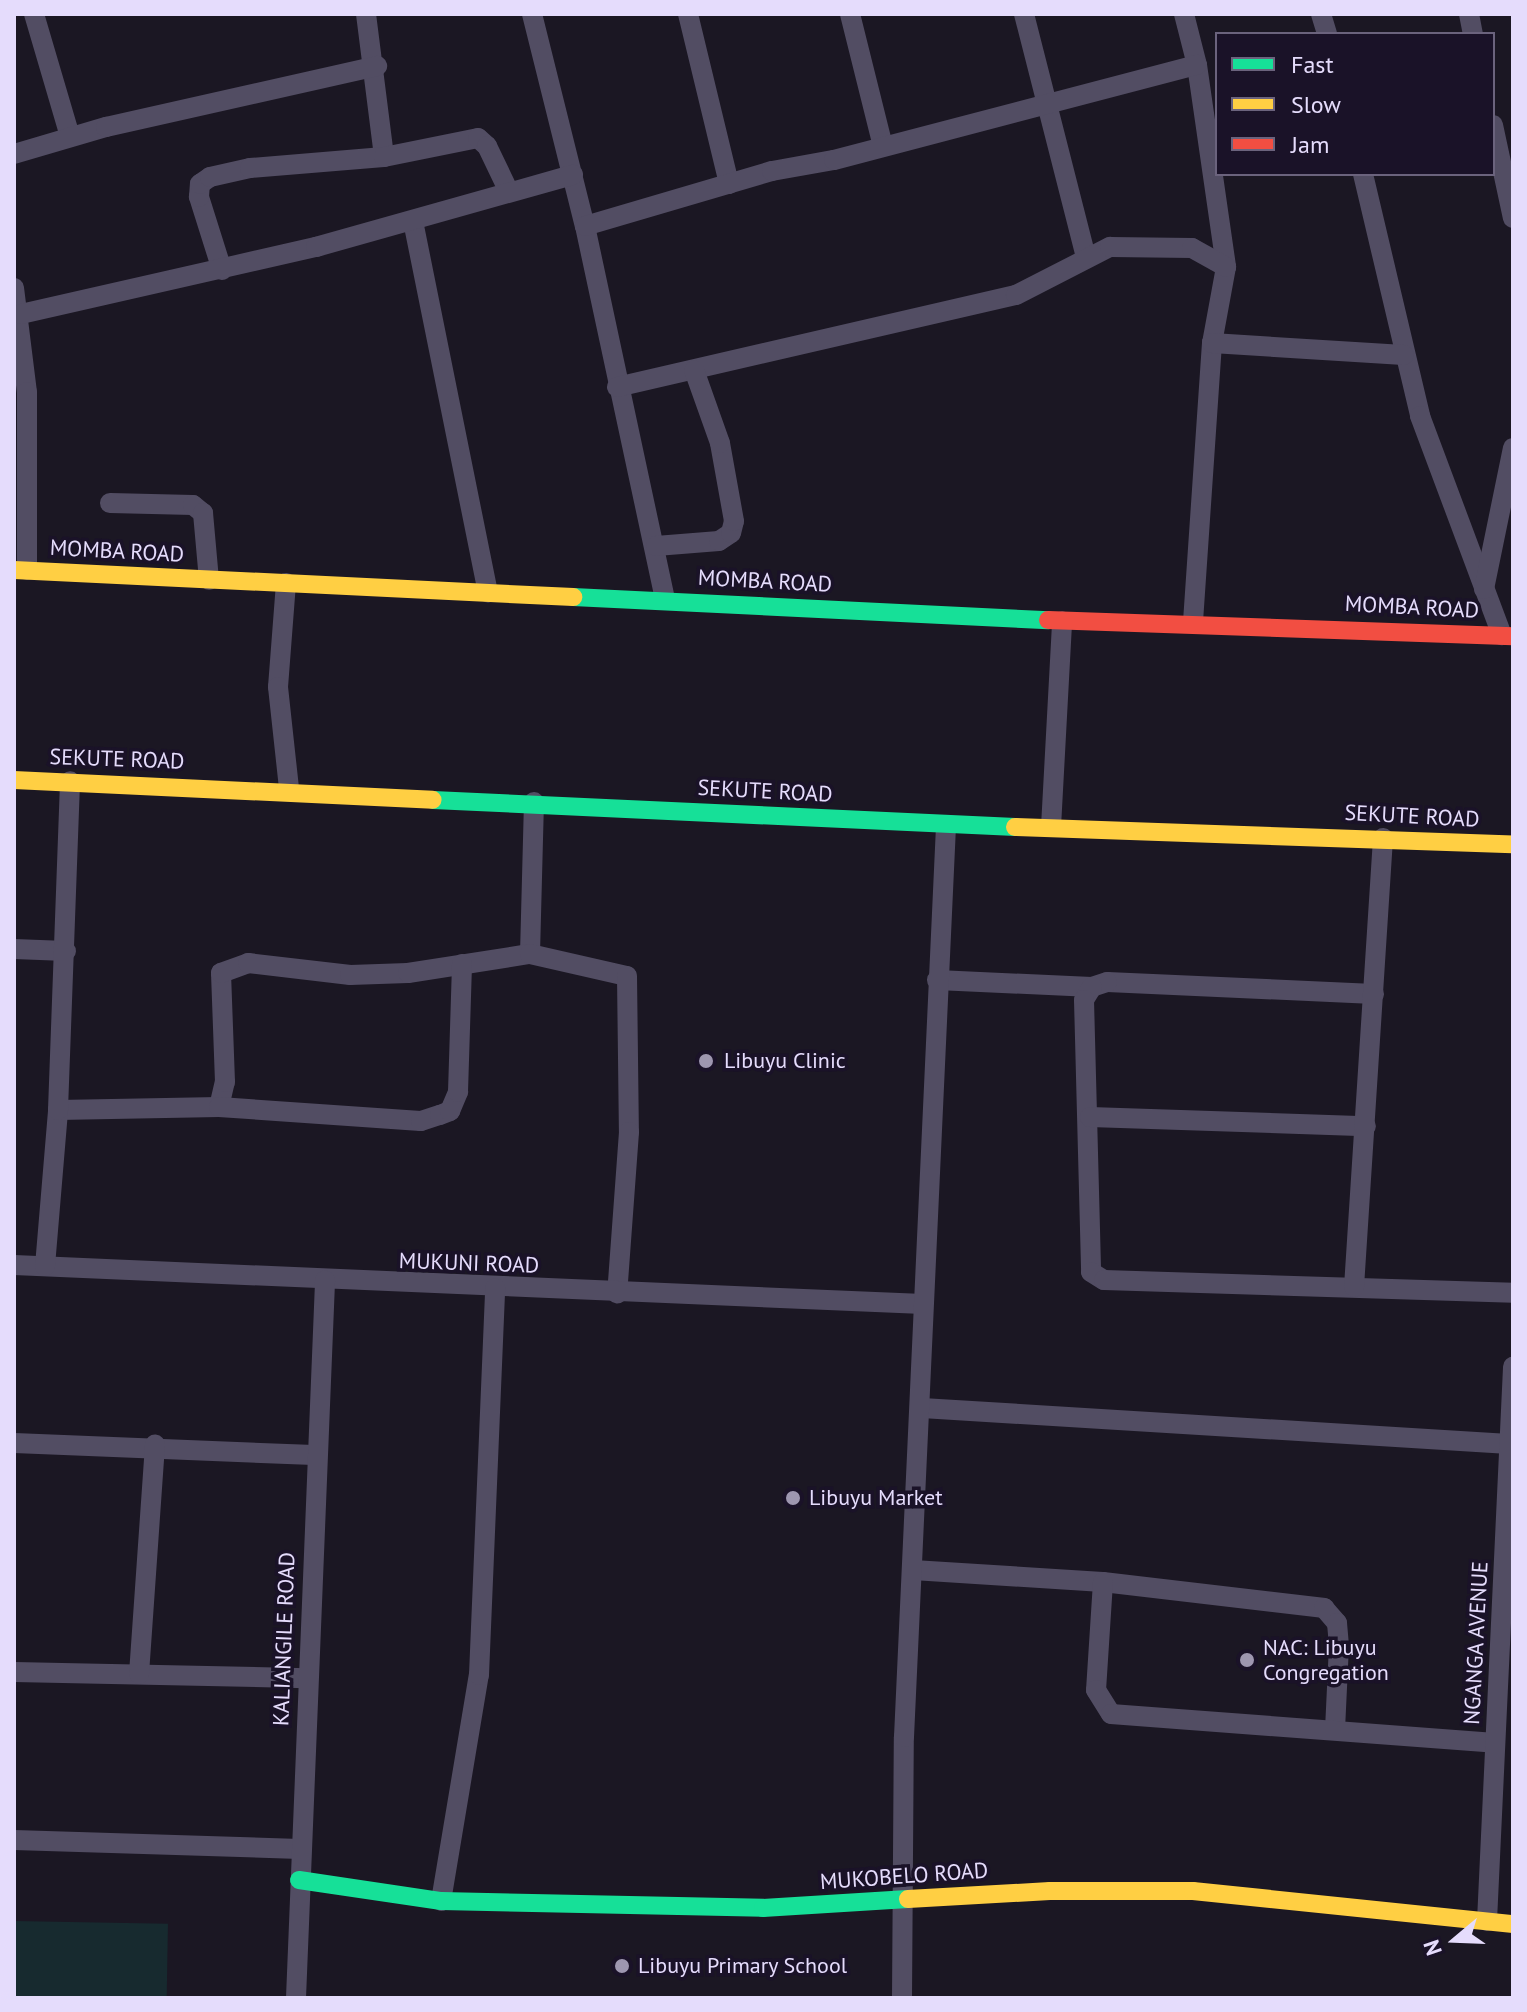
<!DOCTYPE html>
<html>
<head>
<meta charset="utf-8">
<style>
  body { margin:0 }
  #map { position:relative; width:1527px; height:2012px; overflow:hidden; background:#1b1723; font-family:"PT Sans",sans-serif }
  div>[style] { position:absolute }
  .green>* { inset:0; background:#172a2f; transform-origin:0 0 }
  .street>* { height:20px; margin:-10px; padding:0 10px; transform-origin:10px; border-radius:10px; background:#524d63 }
  .fast>* { height:18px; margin:-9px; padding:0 9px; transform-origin:9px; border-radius:9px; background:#16e098 }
  .slow>* { height:18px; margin:-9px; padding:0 9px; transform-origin:9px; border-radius:9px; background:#ffcf43 }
  .jam>* { height:18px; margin:-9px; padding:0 9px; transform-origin:9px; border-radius:9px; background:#f24e42 }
  .dots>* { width:22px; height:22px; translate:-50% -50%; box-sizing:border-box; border:4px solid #1a1228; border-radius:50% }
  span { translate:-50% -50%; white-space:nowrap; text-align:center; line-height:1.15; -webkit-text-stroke:7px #1a1228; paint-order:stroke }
  .street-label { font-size:22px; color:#e5dcfc }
  .poi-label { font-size:22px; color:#e5dcfc }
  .left { translate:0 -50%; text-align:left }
  .frame { position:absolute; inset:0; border:16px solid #e5dcfc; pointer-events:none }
  .legend { position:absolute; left:1215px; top:32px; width:280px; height:144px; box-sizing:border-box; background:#1a1228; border:2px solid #6b637d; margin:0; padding:10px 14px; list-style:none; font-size:24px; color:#e5dcfc }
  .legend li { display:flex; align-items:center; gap:16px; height:40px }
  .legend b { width:40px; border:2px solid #6b637d }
  .north { position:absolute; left:1415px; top:1900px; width:80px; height:80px; -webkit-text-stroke:6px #1a1228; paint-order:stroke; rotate:251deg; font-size:22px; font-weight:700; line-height:32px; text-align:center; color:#e5dcfc }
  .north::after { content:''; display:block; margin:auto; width:28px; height:36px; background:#e5dcfc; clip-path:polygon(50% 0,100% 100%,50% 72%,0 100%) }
</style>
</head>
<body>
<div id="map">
  <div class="green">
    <div style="left:14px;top:1921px;width:154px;height:77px;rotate:1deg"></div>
  </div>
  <div class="street">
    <div style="left:34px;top:14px;width:127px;rotate:73.6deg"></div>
    <div style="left:366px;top:14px;width:144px;rotate:82.8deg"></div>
    <div style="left:532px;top:14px;width:219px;rotate:76deg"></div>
    <div style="left:585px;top:226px;width:382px;rotate:77.9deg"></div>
    <div style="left:688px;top:14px;width:175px;rotate:76.4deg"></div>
    <div style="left:850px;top:14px;width:136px;rotate:76deg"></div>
    <div style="left:1024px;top:14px;width:252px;rotate:75.7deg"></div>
    <div style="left:1184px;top:14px;width:53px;rotate:75.7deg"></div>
    <div style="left:1197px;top:65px;width:204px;rotate:81.8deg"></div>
    <div style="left:1226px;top:267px;width:77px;rotate:100.4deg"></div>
    <div style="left:1212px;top:343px;width:280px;rotate:93.9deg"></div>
    <div style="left:1321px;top:14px;width:21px;rotate:73deg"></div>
    <div style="left:1469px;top:14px;width:20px;rotate:79deg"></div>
    <div style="left:1493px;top:125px;width:95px;rotate:77.9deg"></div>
    <div style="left:14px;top:154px;width:96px;rotate:-16.4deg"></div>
    <div style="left:106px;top:127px;width:278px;rotate:-12.7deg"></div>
    <div style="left:1363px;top:174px;width:249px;rotate:76.7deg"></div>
    <div style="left:1420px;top:416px;width:234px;rotate:69.5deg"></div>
    <div style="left:413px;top:221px;width:379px;rotate:78.6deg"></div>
    <div style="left:585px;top:226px;width:195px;rotate:-16.4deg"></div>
    <div style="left:772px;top:171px;width:63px;rotate:-10.1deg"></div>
    <div style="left:834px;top:160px;width:375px;rotate:-14.7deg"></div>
    <div style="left:222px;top:270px;width:77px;rotate:-107.5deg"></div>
    <div style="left:199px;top:197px;width:13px;rotate:-86deg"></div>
    <div style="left:200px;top:184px;width:12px;rotate:-35deg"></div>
    <div style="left:210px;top:177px;width:41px;rotate:-12.7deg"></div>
    <div style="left:250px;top:168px;width:134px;rotate:-4.7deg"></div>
    <div style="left:384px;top:157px;width:96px;rotate:-11.4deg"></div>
    <div style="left:478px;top:138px;width:12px;rotate:42deg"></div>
    <div style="left:487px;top:146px;width:51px;rotate:64.4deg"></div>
    <div style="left:14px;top:288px;width:105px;rotate:82.9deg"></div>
    <div style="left:27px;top:392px;width:178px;rotate:90deg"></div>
    <div style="left:21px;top:314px;width:303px;rotate:-12.8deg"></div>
    <div style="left:316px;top:247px;width:267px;rotate:-15.7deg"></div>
    <div style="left:1212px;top:343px;width:192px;rotate:3.6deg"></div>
    <div style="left:617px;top:387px;width:409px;rotate:-13deg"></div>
    <div style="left:1016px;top:295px;width:106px;rotate:-27.1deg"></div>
    <div style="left:1110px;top:247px;width:82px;rotate:0.7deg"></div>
    <div style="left:1192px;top:248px;width:39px;rotate:29deg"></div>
    <div style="left:110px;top:503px;width:83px;rotate:1.4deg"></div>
    <div style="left:193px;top:505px;width:13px;rotate:39deg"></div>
    <div style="left:203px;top:513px;width:67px;rotate:84.9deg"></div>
    <div style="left:656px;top:546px;width:63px;rotate:-4.5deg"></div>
    <div style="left:719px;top:541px;width:14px;rotate:-34deg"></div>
    <div style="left:731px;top:533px;width:12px;rotate:-76deg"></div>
    <div style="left:734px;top:521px;width:79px;rotate:-100.2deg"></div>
    <div style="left:720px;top:443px;width:77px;rotate:-109.6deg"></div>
    <div style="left:286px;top:583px;width:104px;rotate:94.4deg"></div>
    <div style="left:278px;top:687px;width:103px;rotate:83.8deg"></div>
    <div style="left:1484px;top:589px;width:144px;rotate:-78.4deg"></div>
    <div style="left:1051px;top:827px;width:206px;rotate:-86.9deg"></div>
    <div style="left:14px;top:949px;width:52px;rotate:2.2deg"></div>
    <div style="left:530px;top:954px;width:152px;rotate:-88.5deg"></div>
    <div style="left:937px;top:980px;width:155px;rotate:2.6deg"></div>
    <div style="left:1374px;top:994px;width:267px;rotate:-177.4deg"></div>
    <div style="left:1107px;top:982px;width:16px;rotate:162deg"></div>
    <div style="left:1092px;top:987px;width:15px;rotate:122deg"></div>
    <div style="left:1084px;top:1000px;width:272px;rotate:88.5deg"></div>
    <div style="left:1091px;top:1272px;width:15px;rotate:32deg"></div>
    <div style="left:1104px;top:1280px;width:409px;rotate:1.8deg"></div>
    <div style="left:219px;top:1107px;width:26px;rotate:-77deg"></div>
    <div style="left:225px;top:1082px;width:109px;rotate:-92.1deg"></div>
    <div style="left:221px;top:973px;width:29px;rotate:-20deg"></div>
    <div style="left:248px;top:963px;width:103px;rotate:6.7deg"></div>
    <div style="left:350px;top:975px;width:58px;rotate:-2deg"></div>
    <div style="left:408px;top:973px;width:123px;rotate:-8.9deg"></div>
    <div style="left:530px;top:954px;width:99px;rotate:12.8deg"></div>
    <div style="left:627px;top:976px;width:156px;rotate:89.3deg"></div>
    <div style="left:629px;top:1132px;width:162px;rotate:94.2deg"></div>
    <div style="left:58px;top:1110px;width:161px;rotate:-1.1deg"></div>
    <div style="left:219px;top:1107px;width:202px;rotate:4deg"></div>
    <div style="left:421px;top:1121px;width:20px;rotate:-18deg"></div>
    <div style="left:440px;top:1115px;width:11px;rotate:-22deg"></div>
    <div style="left:450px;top:1111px;width:21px;rotate:-67deg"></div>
    <div style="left:458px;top:1092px;width:128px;rotate:-88.2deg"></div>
    <div style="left:1090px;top:1117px;width:276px;rotate:1.9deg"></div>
    <div style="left:14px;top:1265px;width:910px;rotate:2.46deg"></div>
    <div style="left:45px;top:1266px;width:157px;rotate:-85.2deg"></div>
    <div style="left:58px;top:1110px;width:329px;rotate:-87.9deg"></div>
    <div style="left:1354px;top:1287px;width:450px;rotate:-86.3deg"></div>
    <div style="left:922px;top:1408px;width:588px;rotate:3.51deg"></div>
    <div style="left:14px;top:1443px;width:300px;rotate:2.3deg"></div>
    <div style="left:913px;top:1570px;width:190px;rotate:3.6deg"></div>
    <div style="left:1103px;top:1582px;width:223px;rotate:6.7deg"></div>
    <div style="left:1324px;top:1608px;width:20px;rotate:49deg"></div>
    <div style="left:1337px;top:1623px;width:22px;rotate:85deg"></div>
    <div style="left:1339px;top:1645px;width:84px;rotate:92.7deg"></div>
    <div style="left:1103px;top:1582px;width:108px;rotate:93.7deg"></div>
    <div style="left:1096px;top:1690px;width:28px;rotate:58deg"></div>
    <div style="left:1111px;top:1714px;width:385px;rotate:4.3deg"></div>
    <div style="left:14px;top:1672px;width:293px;rotate:1.2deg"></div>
    <div style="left:139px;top:1674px;width:230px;rotate:-86deg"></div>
    <div style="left:14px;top:1840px;width:286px;rotate:1.8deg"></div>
    <div style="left:441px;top:1901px;width:229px;rotate:-80.5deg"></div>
    <div style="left:479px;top:1675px;width:387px;rotate:-87.6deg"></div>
    <div style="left:1487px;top:1921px;width:555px;rotate:-87.31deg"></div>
    <div style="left:296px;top:1998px;width:718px;rotate:-87.68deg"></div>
    <div style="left:902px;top:1998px;width:261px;rotate:-89.6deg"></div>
    <div style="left:904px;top:1737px;width:913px;rotate:-87.36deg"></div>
  </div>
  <div class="fast">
    <div style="left:573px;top:597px;width:476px;rotate:2.8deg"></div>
    <div style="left:433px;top:800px;width:583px;rotate:2.66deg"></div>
    <div style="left:299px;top:1880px;width:144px;rotate:8.4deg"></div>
    <div style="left:441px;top:1901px;width:322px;rotate:1.2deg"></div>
    <div style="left:763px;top:1908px;width:145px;rotate:-3.6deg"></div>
  </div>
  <div class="slow">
    <div style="left:14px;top:570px;width:560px;rotate:2.77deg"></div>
    <div style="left:14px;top:780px;width:419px;rotate:2.7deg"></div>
    <div style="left:1015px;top:827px;width:498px;rotate:2deg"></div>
    <div style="left:908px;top:1899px;width:142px;rotate:-3.2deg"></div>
    <div style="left:1050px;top:1891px;width:143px"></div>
    <div style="left:1193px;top:1891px;width:322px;rotate:5.9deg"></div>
  </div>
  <div class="jam">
    <div style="left:1048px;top:620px;width:465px;rotate:2deg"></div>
  </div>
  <div class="dots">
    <div style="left:706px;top:1061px;background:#9e97b0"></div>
    <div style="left:793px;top:1498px;background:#9e97b0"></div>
    <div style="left:1247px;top:1660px;background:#9e97b0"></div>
    <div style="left:622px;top:1966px;background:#9e97b0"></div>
  </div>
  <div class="street-label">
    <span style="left:117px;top:551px;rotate:3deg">MOMBA ROAD</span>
    <span style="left:765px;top:581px;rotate:3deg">MOMBA ROAD</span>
    <span style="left:1412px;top:607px;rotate:3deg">MOMBA ROAD</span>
    <span style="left:117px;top:759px;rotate:2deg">SEKUTE ROAD</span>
    <span style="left:765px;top:791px;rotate:3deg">SEKUTE ROAD</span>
    <span style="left:1412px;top:816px;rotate:3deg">SEKUTE ROAD</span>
    <span style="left:469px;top:1263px;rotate:2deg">MUKUNI ROAD</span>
    <span style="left:284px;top:1639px;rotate:-88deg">KALIANGILE ROAD</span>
    <span style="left:1476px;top:1643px;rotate:-87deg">NGANGA AVENUE</span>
    <span style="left:904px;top:1876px;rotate:-4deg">MUKOBELO ROAD</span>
  </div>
  <div class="poi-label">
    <span class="left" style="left:724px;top:1061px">Libuyu Clinic</span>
    <span class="left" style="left:809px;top:1498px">Libuyu Market</span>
    <span class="left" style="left:1263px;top:1660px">NAC: Libuyu<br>Congregation</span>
    <span class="left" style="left:638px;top:1966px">Libuyu Primary School</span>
  </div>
  <div class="frame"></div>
  <ul class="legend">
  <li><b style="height:10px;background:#16e098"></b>Fast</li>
  <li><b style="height:10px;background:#ffcf43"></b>Slow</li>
  <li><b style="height:10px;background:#f24e42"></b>Jam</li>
  </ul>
  <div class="north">N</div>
</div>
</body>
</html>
